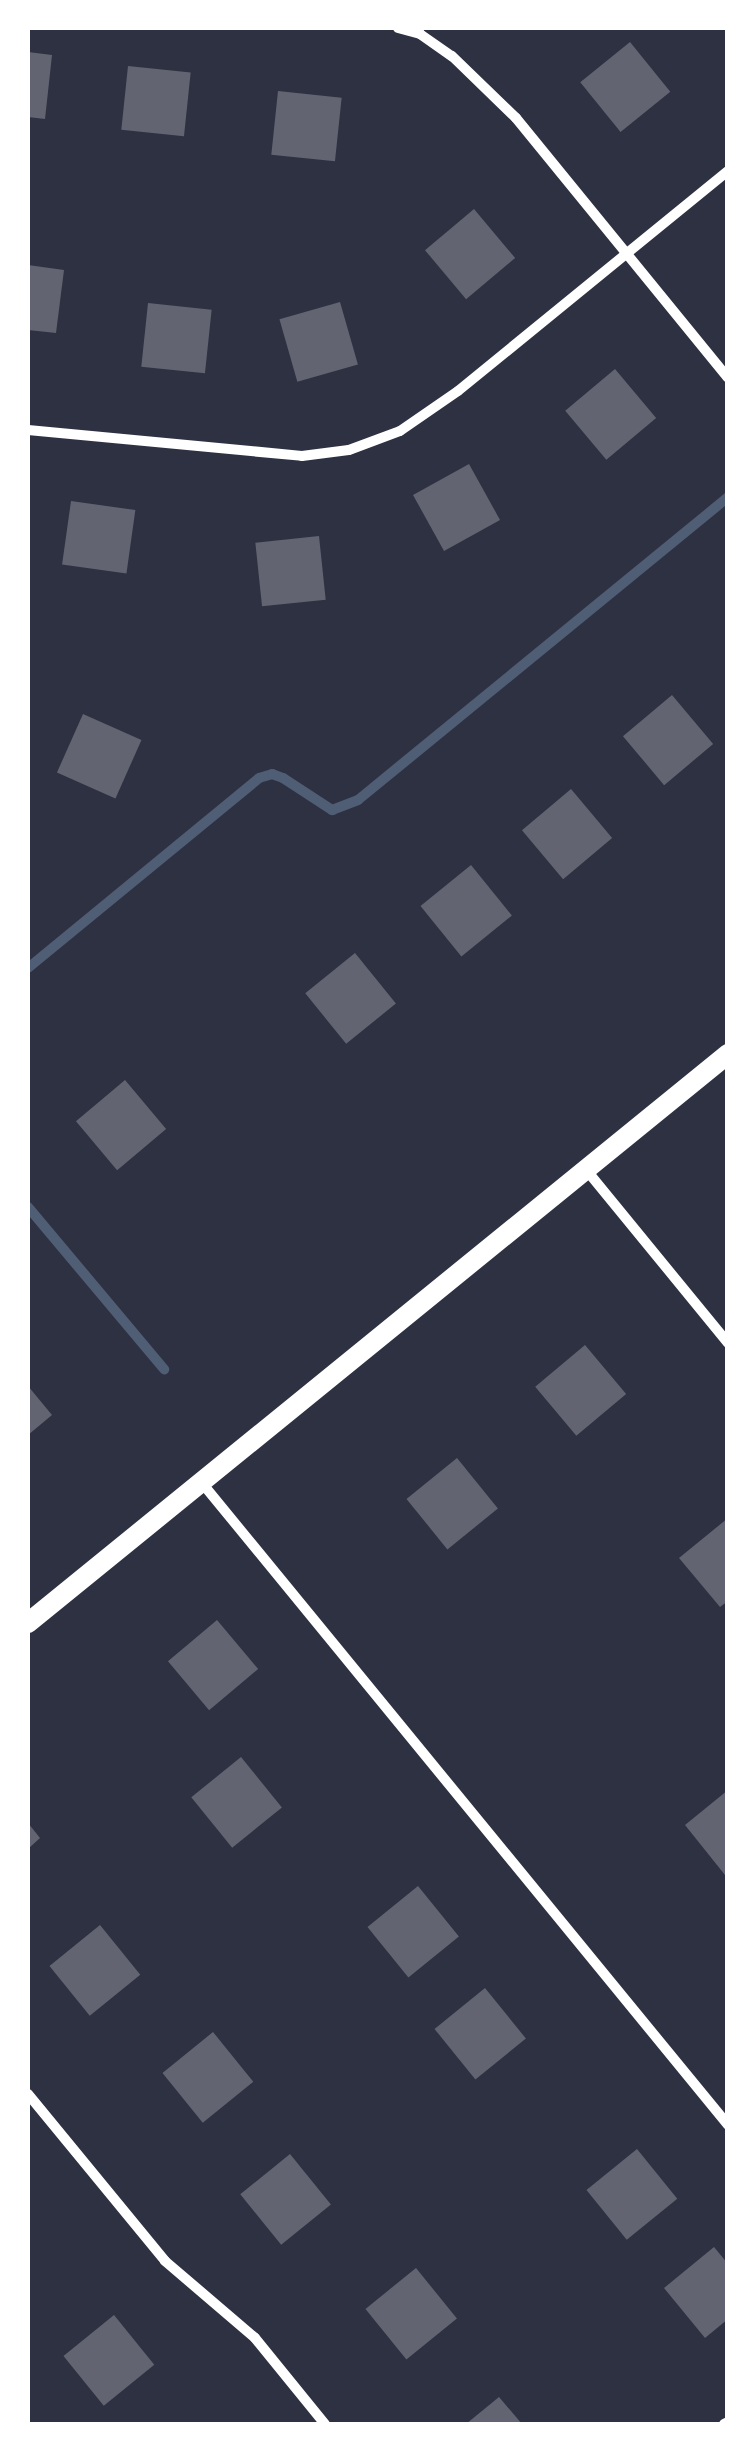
<!DOCTYPE html>
<html>
<head>
<meta charset="utf-8">
<style>
  body { margin:0 }
  #map { position:relative; width:755px; height:2452px; overflow:hidden; background:#2d3142; font-family:"Nunito Sans",sans-serif }
  div>[style] { position:absolute }
  .stream>* { height:10px; margin:-5px; padding:0 5px; transform-origin:5px; border-radius:5px; background:#4f5d75 }
  .building>* { inset:0; background:#626471; transform-origin:0 0 }
  .minor>* { height:10px; margin:-5px; padding:0 5px; transform-origin:5px; border-radius:5px; background:#fff }
  .secondary>* { height:20px; margin:-10px; padding:0 10px; transform-origin:10px; border-radius:10px; background:#fff }
  span { translate:-50% -50%; white-space:nowrap; text-align:center; line-height:1.15; -webkit-text-stroke:10px #fff; paint-order:stroke }
  .frame { position:absolute; inset:0; border:30px solid #fff; pointer-events:none }
</style>
</head>
<body>
<div id="map">
  <div class="stream">
    <div style="left:28px;top:968px;width:299px;rotate:-39.4deg"></div>
    <div style="left:259px;top:778px;width:14px;rotate:-17deg"></div>
    <div style="left:272px;top:774px;width:12px;rotate:20deg"></div>
    <div style="left:283px;top:778px;width:59px;rotate:33.1deg"></div>
    <div style="left:332px;top:810px;width:28px;rotate:-21deg"></div>
    <div style="left:358px;top:800px;width:478px;rotate:-39.3deg"></div>
    <div style="left:28px;top:1207px;width:212px;rotate:50deg"></div>
  </div>
  <div class="building">
    <div style="left:630px;top:42px;width:64px;height:64px;rotate:51deg"></div>
    <div style="clip-path:polygon(28px 52px,52px 55px,45px 119px,28px 117px)"></div>
    <div style="left:128px;top:66px;width:63px;height:64px;rotate:6deg"></div>
    <div style="left:278px;top:91px;width:64px;height:64px;rotate:6deg"></div>
    <div style="left:474px;top:209px;width:64px;height:64px;rotate:50deg"></div>
    <div style="clip-path:polygon(28px 265px,64px 270px,56px 333px,28px 330px)"></div>
    <div style="left:340px;top:302px;width:65px;height:63px;rotate:74deg"></div>
    <div style="left:148px;top:303px;width:64px;height:64px;rotate:6deg"></div>
    <div style="left:615px;top:369px;width:64px;height:65px;rotate:50deg"></div>
    <div style="left:469px;top:464px;width:64px;height:64px;rotate:61deg"></div>
    <div style="left:71px;top:501px;width:65px;height:64px;rotate:8deg"></div>
    <div style="left:319px;top:536px;width:64px;height:64px;rotate:84deg"></div>
    <div style="left:672px;top:695px;width:64px;height:64px;rotate:50deg"></div>
    <div style="left:83px;top:714px;width:64px;height:64px;rotate:24deg"></div>
    <div style="left:571px;top:789px;width:64px;height:64px;rotate:50deg"></div>
    <div style="left:471px;top:865px;width:65px;height:65px;rotate:51deg"></div>
    <div style="left:355px;top:953px;width:65px;height:64px;rotate:51deg"></div>
    <div style="left:125px;top:1080px;width:64px;height:64px;rotate:50deg"></div>
    <div style="left:585px;top:1345px;width:64px;height:65px;rotate:50deg"></div>
    <div style="clip-path:polygon(28px 1386px,52px 1415px,28px 1435px)"></div>
    <div style="left:457px;top:1458px;width:65px;height:65px;rotate:51deg"></div>
    <div style="clip-path:polygon(728px 1518px,728px 1601px,720px 1607px,679px 1558px)"></div>
    <div style="left:217px;top:1620px;width:64px;height:64px;rotate:50deg"></div>
    <div style="left:241px;top:1757px;width:65px;height:64px;rotate:51deg"></div>
    <div style="clip-path:polygon(728px 1790px,728px 1873px,725px 1875px,685px 1825px)"></div>
    <div style="clip-path:polygon(28px 1823px,40px 1838px,28px 1849px)"></div>
    <div style="left:418px;top:1886px;width:65px;height:65px;rotate:51deg"></div>
    <div style="left:100px;top:1925px;width:64px;height:65px;rotate:51deg"></div>
    <div style="left:485px;top:1988px;width:65px;height:65px;rotate:51deg"></div>
    <div style="left:213px;top:2032px;width:64px;height:65px;rotate:51deg"></div>
    <div style="left:637px;top:2149px;width:64px;height:65px;rotate:51deg"></div>
    <div style="left:290px;top:2154px;width:65px;height:64px;rotate:51deg"></div>
    <div style="clip-path:polygon(714px 2247px,728px 2264px,728px 2319px,705px 2338px,664px 2288px)"></div>
    <div style="left:416px;top:2268px;width:65px;height:65px;rotate:51deg"></div>
    <div style="left:114px;top:2315px;width:64px;height:65px;rotate:51deg"></div>
    <div style="clip-path:polygon(499px 2397px,522px 2424px,466px 2424px)"></div>
  </div>
  <div class="minor">
    <div style="left:398px;top:28px;width:23px;rotate:15deg"></div>
    <div style="left:420px;top:34px;width:39px;rotate:35deg"></div>
    <div style="left:452px;top:56px;width:89px;rotate:44.1deg"></div>
    <div style="left:516px;top:118px;width:335px;rotate:50.8deg"></div>
    <div style="left:28px;top:430px;width:275px;rotate:5.4deg"></div>
    <div style="left:302px;top:456px;width:47px;rotate:-7.3deg"></div>
    <div style="left:349px;top:450px;width:54px;rotate:-20.4deg"></div>
    <div style="left:400px;top:431px;width:70px;rotate:-34.6deg"></div>
    <div style="left:458px;top:391px;width:348px;rotate:-39.2deg"></div>
    <div style="left:588px;top:1172px;width:221px;rotate:50.7deg"></div>
    <div style="left:202px;top:1483px;width:830px;rotate:50.67deg"></div>
    <div style="left:28px;top:2094px;width:216px;rotate:50.6deg"></div>
    <div style="left:165px;top:2261px;width:118px;rotate:40.5deg"></div>
    <div style="left:255px;top:2338px;width:111px;rotate:50.9deg"></div>
    <div style="left:724px;top:2424px;width:4px;rotate:-27deg"></div>
  </div>
  <div class="secondary">
    <div style="left:28px;top:1623px;width:902px;rotate:-39.11deg"></div>
  </div>
  <div class="frame"></div>
</div>
</body>
</html>
